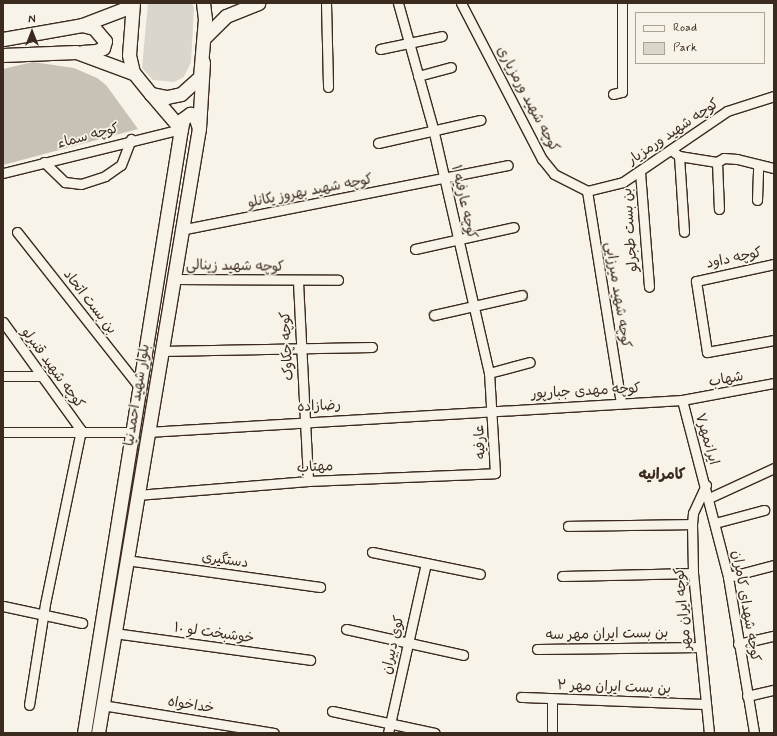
<!DOCTYPE html>
<html>
<head>
<meta charset="utf-8">
<style>
  body { margin:0 }
  #map { position:relative; width:777px; height:736px; overflow:hidden; background:#f7f3e8; font-family:Mynerve,"Playpen Sans Arabic",sans-serif }
  div>[style] { position:absolute }
  .green>* { inset:0; background:#dbd6cb }
  .building>* { inset:0; background:#c8c1b6 }
  .roads { filter:drop-shadow(1px 0 #3b2a1e) drop-shadow(-1px 0 #3b2a1e) drop-shadow(0 1px #3b2a1e) drop-shadow(0 -1px #3b2a1e) }
  .street>* { height:9px; margin:-4.5px; padding:0 4.5px; transform-origin:4.5px; border-radius:4.5px; background:#f7f3e8 }
  .secondary>* { height:13px; margin:-6.5px; padding:0 6.5px; transform-origin:6.5px; border-radius:6.5px; background:#f7f3e8 }
  span { translate:-50% -50%; white-space:nowrap; text-align:center; line-height:1.15; -webkit-text-stroke:3.5px #f7f3e8; paint-order:stroke }
  .street-label { font-size:14px; color:#3b2a1e }
  .neighbourhood-label { font-size:15px; color:#3b2a1e; font-weight:700 }
  .frame { position:absolute; inset:0; border:4px solid #3b2a1e; pointer-events:none }
  .legend { position:absolute; left:635px; top:12px; width:130px; height:52px; box-sizing:border-box; background:#f7f3e8; border:1px solid #aca397; margin:0; padding:5px 7px; list-style:none; font-size:12px; color:#3b2a1e }
  .legend li { display:flex; align-items:center; gap:8px; height:20px }
  .legend b { width:20px; border:1px solid #aca397 }
  .north { position:absolute; left:12px; top:12px; width:40px; height:40px; -webkit-text-stroke:3px #f7f3e8; paint-order:stroke; rotate:0deg; font-size:11px; font-weight:700; line-height:16px; text-align:center; color:#3b2a1e }
  .north::after { content:''; display:block; margin:auto; width:14px; height:18px; background:#3b2a1e; clip-path:polygon(50% 0,100% 100%,50% 72%,0 100%) }
</style>
</head>
<body>
<div id="map">
  <div class="green">
    <div style="clip-path:polygon(148px 3px,192px 3px,194px 8px,191px 62px,184px 77px,174px 82px,153px 80px,142px 68px)"></div>
  </div>
  <div class="building">
    <div style="clip-path:polygon(33px 62px,74px 68px,97px 78px,106px 85px,138px 129px,3px 165px,3px 69px)"></div>
  </div>
  <div class="roads">
    <div class="street">
      <div style="left:326px;top:3px;width:84px;rotate:88.6deg"></div>
      <div style="left:461px;top:3px;width:176px;rotate:62.6deg"></div>
      <div style="left:542px;top:159px;width:19px;rotate:51deg"></div>
      <div style="left:554px;top:174px;width:37px;rotate:27deg"></div>
      <div style="left:587px;top:191px;width:37px;rotate:-14deg"></div>
      <div style="left:623px;top:182px;width:126px;rotate:-34.3deg"></div>
      <div style="left:727px;top:111px;width:49px;rotate:-17.7deg"></div>
      <div style="left:380px;top:49px;width:63px;rotate:-11.8deg"></div>
      <div style="left:418px;top:76px;width:34px;rotate:-15deg"></div>
      <div style="left:613px;top:94px;width:9px;rotate:-13deg"></div>
      <div style="left:622px;top:92px;width:89px;rotate:-90deg"></div>
      <div style="left:378px;top:143px;width:105px;rotate:-12.7deg"></div>
      <div style="left:671px;top:150px;width:10px;rotate:37deg"></div>
      <div style="left:679px;top:156px;width:38px;rotate:9deg"></div>
      <div style="left:717px;top:162px;width:8px;rotate:-30deg"></div>
      <div style="left:724px;top:158px;width:13px;rotate:4deg"></div>
      <div style="left:737px;top:159px;width:38px;rotate:14deg"></div>
      <div style="left:679px;top:156px;width:76px;rotate:86.2deg"></div>
      <div style="left:44px;top:162px;width:29px;rotate:44deg"></div>
      <div style="left:65px;top:182px;width:16px;rotate:7deg"></div>
      <div style="left:81px;top:184px;width:25px;rotate:-18deg"></div>
      <div style="left:105px;top:176px;width:19px;rotate:-35deg"></div>
      <div style="left:121px;top:165px;width:28px;rotate:-69deg"></div>
      <div style="left:717px;top:162px;width:47px;rotate:87.6deg"></div>
      <div style="left:640px;top:172px;width:115px;rotate:85.5deg"></div>
      <div style="left:3px;top:173px;width:183px;rotate:-13.9deg"></div>
      <div style="left:587px;top:191px;width:215px;rotate:80.9deg"></div>
      <div style="left:757px;top:200px;width:33px;rotate:-88deg"></div>
      <div style="left:180px;top:230px;width:334px;rotate:-11.2deg"></div>
      <div style="left:17px;top:232px;width:199px;rotate:51.7deg"></div>
      <div style="left:415px;top:249px;width:101px;rotate:-12.5deg"></div>
      <div style="left:774px;top:264px;width:80px;rotate:167.7deg"></div>
      <div style="left:696px;top:281px;width:72px;rotate:81.2deg"></div>
      <div style="left:707px;top:352px;width:68px;rotate:-10.2deg"></div>
      <div style="left:172px;top:279px;width:166px;rotate:0.3deg"></div>
      <div style="left:298px;top:282px;width:199px;rotate:87.1deg"></div>
      <div style="left:434px;top:315px;width:90px;rotate:-12.8deg"></div>
      <div style="left:3px;top:322px;width:133px;rotate:54.2deg"></div>
      <div style="left:81px;top:430px;width:178px;rotate:101.7deg"></div>
      <div style="left:45px;top:604px;width:102px;rotate:99deg"></div>
      <div style="left:160px;top:351px;width:212px;rotate:-1.1deg"></div>
      <div style="left:489px;top:373px;width:42px;rotate:-15deg"></div>
      <div style="left:3px;top:376px;width:39px"></div>
      <div style="left:682px;top:400px;width:183px;rotate:75.4deg"></div>
      <div style="left:728px;top:577px;width:158px;rotate:80.5deg"></div>
      <div style="left:3px;top:432px;width:130px"></div>
      <div style="left:147px;top:432px;width:536px;rotate:-3.42deg"></div>
      <div style="left:682px;top:400px;width:94px;rotate:-10.5deg"></div>
      <div style="left:706px;top:485px;width:31px;rotate:115deg"></div>
      <div style="left:693px;top:513px;width:11px;rotate:95deg"></div>
      <div style="left:692px;top:524px;width:49px;rotate:88.8deg"></div>
      <div style="left:693px;top:573px;width:161px;rotate:84.3deg"></div>
      <div style="left:137px;top:495px;width:172px;rotate:-4.7deg"></div>
      <div style="left:308px;top:481px;width:187px;rotate:-2.4deg"></div>
      <div style="left:495px;top:473px;width:100px;rotate:-93.4deg"></div>
      <div style="left:489px;top:373px;width:247px;rotate:-102.9deg"></div>
      <div style="left:434px;top:132px;width:134px;rotate:-105.6deg"></div>
      <div style="left:709px;top:498px;width:72px;rotate:-24.8deg"></div>
      <div style="left:715px;top:523px;width:51px;rotate:-14.9deg"></div>
      <div style="left:568px;top:526px;width:124px;rotate:-0.9deg"></div>
      <div style="left:372px;top:552px;width:110px;rotate:11.5deg"></div>
      <div style="left:126px;top:560px;width:196px;rotate:7.9deg"></div>
      <div style="left:562px;top:576px;width:131px;rotate:-1.3deg"></div>
      <div style="left:728px;top:577px;width:48px;rotate:-14.6deg"></div>
      <div style="left:3px;top:606px;width:81px;rotate:12.1deg"></div>
      <div style="left:346px;top:629px;width:120px;rotate:12.5deg"></div>
      <div style="left:114px;top:633px;width:198px;rotate:7.8deg"></div>
      <div style="left:738px;top:644px;width:37px;rotate:-13deg"></div>
      <div style="left:537px;top:649px;width:163px;rotate:-0.7deg"></div>
      <div style="left:747px;top:696px;width:28px;rotate:-13deg"></div>
      <div style="left:521px;top:697px;width:185px;rotate:2.2deg"></div>
      <div style="left:102px;top:705px;width:174px;rotate:9.2deg"></div>
      <div style="left:332px;top:711px;width:105px;rotate:12.1deg"></div>
      <div style="left:388px;top:733px;width:174px;rotate:-77.4deg"></div>
      <div style="left:552px;top:733px;width:34px;rotate:-90deg"></div>
    </div>
    <div class="secondary">
      <div style="left:133px;top:3px;width:52px;rotate:94.4deg"></div>
      <div style="left:129px;top:55px;width:17px;rotate:77deg"></div>
      <div style="left:133px;top:72px;width:28px;rotate:51deg"></div>
      <div style="left:151px;top:94px;width:16px;rotate:11deg"></div>
      <div style="left:167px;top:97px;width:14px;rotate:-12deg"></div>
      <div style="left:181px;top:94px;width:25px;rotate:-42deg"></div>
      <div style="left:200px;top:77px;width:58px;rotate:-85.1deg"></div>
      <div style="left:205px;top:19px;width:16px;rotate:-97deg"></div>
      <div style="left:82px;top:25px;width:12px;rotate:14deg"></div>
      <div style="left:94px;top:28px;width:17px;rotate:50deg"></div>
      <div style="left:105px;top:41px;width:7px;rotate:106deg"></div>
      <div style="left:103px;top:48px;width:8px;rotate:157deg"></div>
      <div style="left:96px;top:51px;width:14px;rotate:176deg"></div>
      <div style="left:204px;top:38px;width:31px;rotate:-45deg"></div>
      <div style="left:226px;top:16px;width:35px;rotate:-22deg"></div>
      <div style="left:3px;top:39px;width:80px;rotate:-10deg"></div>
      <div style="left:82px;top:25px;width:53px;rotate:-20.8deg"></div>
      <div style="left:3px;top:55px;width:73px;rotate:-2.4deg"></div>
      <div style="left:76px;top:52px;width:61px;rotate:20.2deg"></div>
      <div style="left:181px;top:129px;width:10px;rotate:-79deg"></div>
      <div style="left:183px;top:119px;width:9px;rotate:-36deg"></div>
      <div style="left:190px;top:114px;width:5px;rotate:22deg"></div>
      <div style="left:195px;top:116px;width:13px;rotate:72deg"></div>
      <div style="left:84px;top:733px;width:612px;rotate:-80.88deg"></div>
      <div style="left:181px;top:129px;width:46px;rotate:-130.6deg"></div>
      <div style="left:98px;top:733px;width:613px;rotate:-80.52deg"></div>
      <div style="left:199px;top:128px;width:66px;rotate:-86.5deg"></div>
    </div>
  </div>
  <div class="street-label">
    <span style="left:528px;top:99px;rotate:62deg">کوچه شهید ورمزیاری</span>
    <span style="left:673px;top:132px;rotate:-34deg">کوچه شهید ورمزیار</span>
    <span style="left:88px;top:136px;rotate:-15deg">کوچه سماء</span>
    <span style="left:310px;top:191px;rotate:-11deg">کوچه شهید بهروز یکانلو</span>
    <span style="left:464px;top:202px;rotate:77deg">کوچه عارفیه ۱</span>
    <span style="left:630px;top:230px;rotate:-94deg">بن بست طجرلو</span>
    <span style="left:734px;top:258px;rotate:-12deg">کوچه داود</span>
    <span style="left:235px;top:266px;rotate:1deg">کوچه شهید زینالی</span>
    <span style="left:618px;top:295px;rotate:81deg">کوچه شهید میرزایی</span>
    <span style="left:90px;top:302px;rotate:52deg">بن بست اتحاد</span>
    <span style="left:287px;top:346px;rotate:-93deg">کوچه چکاوک</span>
    <span style="left:53px;top:368px;rotate:54deg">کوچه شهید قنبرلو</span>
    <span style="left:726px;top:379px;rotate:-10deg">شهاب</span>
    <span style="left:586px;top:391px;rotate:-3deg">کوچه مهدی جبارپور</span>
    <span style="left:137px;top:395px;rotate:-81deg">بلوار شهید احمدنیا</span>
    <span style="left:319px;top:406px;rotate:-3deg">رضازاده</span>
    <span style="left:707px;top:439px;rotate:74deg">ایرانمهر۷</span>
    <span style="left:480px;top:442px;rotate:-93deg">عارفیه</span>
    <span style="left:315px;top:467px;rotate:-3deg">مهتاب</span>
    <span style="left:225px;top:560px;rotate:8deg">دستگیری</span>
    <span style="left:746px;top:606px;rotate:80deg">کوچه شهدای کامران</span>
    <span style="left:683px;top:609px;rotate:-95deg">کوچه ایران مهر</span>
    <span style="left:214px;top:633px;rotate:8deg">خوشبخت لو ۱۰</span>
    <span style="left:607px;top:634px;rotate:-1deg">بن بست ایران مهر سه</span>
    <span style="left:393px;top:645px;rotate:-77deg">کوی دبیران</span>
    <span style="left:614px;top:687px;rotate:2deg">۲ بن بست ایران مهر</span>
    <span style="left:191px;top:705px;rotate:9deg">خداخواه</span>
  </div>
  <div class="neighbourhood-label">
    <span style="left:662px;top:476px">کامرانیه</span>
  </div>
  <div class="frame"></div>
  <ul class="legend">
  <li><b style="height:5px;background:#f7f3e8"></b>Road</li>
  <li><b style="height:11px;background:#dbd6cb"></b>Park</li>
  </ul>
  <div class="north">N</div>
</div>
</body>
</html>
